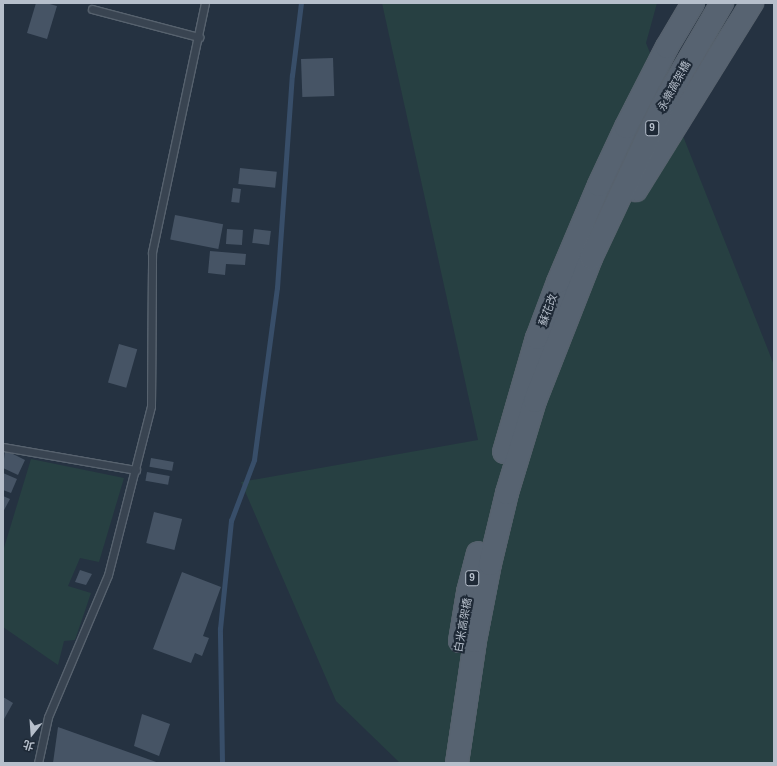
<!DOCTYPE html>
<html>
<head>
<meta charset="utf-8">
<style>
  body { margin:0 }
  #map { position:relative; width:777px; height:766px; overflow:hidden; background:#253241; font-family:Helvetica,"Noto Sans TC",sans-serif }
  div>[style] { position:absolute }
  .green>* { inset:0; background:#274042 }
  .stream>* { height:4.5px; margin:-2.25px; padding:0 2.25px; transform-origin:2.25px; border-radius:2.25px; background:#384e69 }
  .building>* { inset:0; background:#465465; transform-origin:0 0 }
  .roads { filter:drop-shadow(1px 0 #57626e) drop-shadow(-1px 0 #57626e) drop-shadow(0 1px #57626e) drop-shadow(0 -1px #57626e) }
  .service>* { height:7px; margin:-3.5px; padding:0 3.5px; transform-origin:3.5px; border-radius:3.5px; background:#394451 }
  .primary>* { height:22px; margin:-11px; padding:0 11px; transform-origin:11px; border-radius:11px; background:#576371 }
  span { translate:-50% -50%; white-space:nowrap; text-align:center; line-height:1.15; -webkit-text-stroke:4px #1e2936; paint-order:stroke }
  .shield-label span { padding:1px 3px; background:#1e2936; border:1px solid; border-radius:3px; -webkit-text-stroke-width:0 }
  .shield-label { font-size:10px; color:#b6bfcb; font-weight:700 }
  .street-label { font-size:11px; color:#b6bfcb }
  .frame { position:absolute; inset:0; border:4px solid #b6bfcb; pointer-events:none }
  .north { position:absolute; left:12px; top:714px; width:40px; height:40px; -webkit-text-stroke:3px #1e2936; paint-order:stroke; rotate:197deg; font-size:11px; font-weight:700; line-height:16px; text-align:center; color:#b6bfcb }
  .north::after { content:''; display:block; margin:auto; width:14px; height:18px; background:#b6bfcb; clip-path:polygon(50% 0,100% 100%,50% 72%,0 100%) }
</style>
</head>
<body>
<div id="map">
  <div class="green">
    <div style="clip-path:polygon(382px 3px,657px 3px,646px 43px,774px 365px,774px 763px,400px 763px,336px 701px,241px 482px,478px 440px)"></div>
    <div style="clip-path:polygon(31px 459px,124px 478px,99px 562px,80px 558px,68px 586px,91px 593px,75px 640px,64px 641px,58px 665px,3px 627px,3px 551px)"></div>
  </div>
  <div class="stream">
    <div style="left:222px;top:763px;width:134px;rotate:-90.9deg"></div>
    <div style="left:220px;top:629px;width:109px;rotate:-84.2deg"></div>
    <div style="left:231px;top:521px;width:65px;rotate:-69.3deg"></div>
    <div style="left:254px;top:460px;width:174px;rotate:-82.4deg"></div>
    <div style="left:277px;top:288px;width:213px;rotate:-86deg"></div>
    <div style="left:292px;top:76px;width:74px;rotate:-83deg"></div>
  </div>
  <div class="building">
    <div style="clip-path:polygon(36px 3px,46px 3px,57px 6px,47px 39px,27px 33px)"></div>
    <div style="left:333px;top:58px;width:38px;height:32px;rotate:88deg"></div>
    <div style="left:240px;top:168px;width:37px;height:16px;rotate:6deg"></div>
    <div style="left:233px;top:188px;width:8px;height:14px;rotate:7deg"></div>
    <div style="left:175px;top:215px;width:49px;height:25px;rotate:11deg"></div>
    <div style="left:227px;top:229px;width:16px;height:15px;rotate:4deg"></div>
    <div style="left:254px;top:229px;width:17px;height:14px;rotate:7deg"></div>
    <div style="clip-path:polygon(210px 251px,246px 254px,245px 265px,226px 264px,225px 275px,208px 273px)"></div>
    <div style="left:119px;top:344px;width:19px;height:40px;rotate:16deg"></div>
    <div style="clip-path:polygon(5px 450px,25px 460px,18px 475px,3px 468px)"></div>
    <div style="left:151px;top:458px;width:23px;height:9px;rotate:10deg"></div>
    <div style="left:147px;top:472px;width:23px;height:9px;rotate:10deg"></div>
    <div style="clip-path:polygon(3px 473px,17px 479px,11px 493px,3px 490px)"></div>
    <div style="clip-path:polygon(3px 496px,10px 499px,3px 512px)"></div>
    <div style="left:154px;top:512px;width:29px;height:32px;rotate:14deg"></div>
    <div style="clip-path:polygon(80px 570px,92px 574px,86px 585px,75px 582px)"></div>
    <div style="clip-path:polygon(182px 572px,221px 587px,203px 636px,209px 638px,202px 656px,195px 653px,191px 663px,153px 649px)"></div>
    <div style="clip-path:polygon(3px 697px,13px 703px,3px 721px)"></div>
    <div style="clip-path:polygon(142px 714px,170px 724px,159px 756px,134px 746px)"></div>
    <div style="clip-path:polygon(58px 727px,159px 763px,53px 763px)"></div>
  </div>
  <div class="roads">
    <div class="service">
      <div style="left:92px;top:9px;width:111px;rotate:14.7deg"></div>
      <div style="left:3px;top:447px;width:135px;rotate:9.8deg"></div>
      <div style="left:38px;top:763px;width:47px;rotate:-77.7deg"></div>
      <div style="left:48px;top:717px;width:154px;rotate:-67.1deg"></div>
      <div style="left:108px;top:575px;width:174px;rotate:-75.7deg"></div>
      <div style="left:151px;top:406px;width:154px;rotate:-89.6deg"></div>
      <div style="left:152px;top:252px;width:255px;rotate:-78deg"></div>
    </div>
    <div class="primary">
      <div style="left:636px;top:190px;width:220px;rotate:-58.2deg"></div>
      <div style="left:504px;top:452px;width:119px;rotate:-73.9deg"></div>
      <div style="left:537px;top:338px;width:60px;rotate:-69.4deg"></div>
      <div style="left:558px;top:282px;width:105px;rotate:-67.1deg"></div>
      <div style="left:599px;top:185px;width:64px;rotate:-65deg"></div>
      <div style="left:626px;top:127px;width:90px;rotate:-62.9deg"></div>
      <div style="left:667px;top:47px;width:51px;rotate:-59.4deg"></div>
      <div style="left:460px;top:641px;width:50px;rotate:-80.7deg"></div>
      <div style="left:468px;top:592px;width:40px;rotate:-75.6deg"></div>
      <div style="left:457px;top:763px;width:123px;rotate:-81.6deg"></div>
      <div style="left:475px;top:641px;width:78px;rotate:-79deg"></div>
      <div style="left:490px;top:564px;width:73px;rotate:-76.5deg"></div>
      <div style="left:507px;top:493px;width:96px;rotate:-73.1deg"></div>
      <div style="left:535px;top:401px;width:154px;rotate:-68.6deg"></div>
      <div style="left:591px;top:258px;width:174px;rotate:-64.8deg"></div>
      <div style="left:665px;top:101px;width:113px;rotate:-59.8deg"></div>
    </div>
  </div>
  <div class="shield-label">
    <span style="left:652px;top:128px">9</span>
    <span style="left:472px;top:578px">9</span>
  </div>
  <div class="street-label">
    <span style="left:674px;top:86px;rotate:-61deg">永樂高架橋</span>
    <span style="left:548px;top:310px;rotate:-70deg">蘇花改</span>
    <span style="left:463px;top:625px;rotate:-80deg">白米高架橋</span>
  </div>
  <div class="frame"></div>
  <div class="north">北</div>
</div>
</body>
</html>
